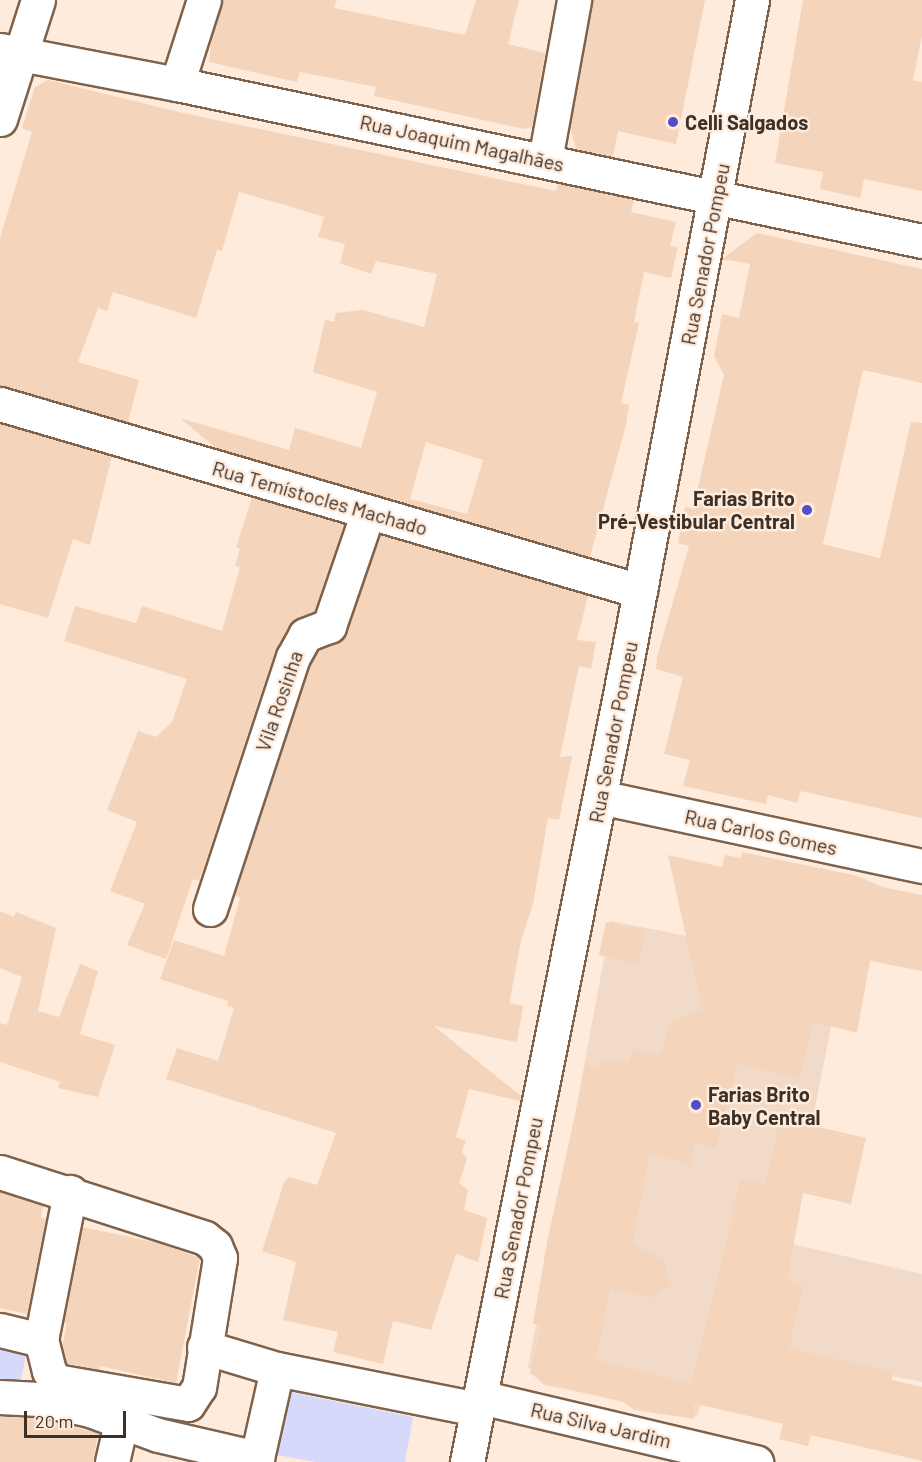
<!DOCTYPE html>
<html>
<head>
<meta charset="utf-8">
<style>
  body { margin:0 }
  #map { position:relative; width:922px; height:1462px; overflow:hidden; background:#ffebdc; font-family:Barlow,sans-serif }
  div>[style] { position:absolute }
  .built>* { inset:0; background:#f1dbc8 }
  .green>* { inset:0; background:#d6d9f9 }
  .building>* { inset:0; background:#f4d4ba; transform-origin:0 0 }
  .roads { filter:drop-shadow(2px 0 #7e624b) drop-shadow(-2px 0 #7e624b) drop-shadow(0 2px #7e624b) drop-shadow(0 -2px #7e624b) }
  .minor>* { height:33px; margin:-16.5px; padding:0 16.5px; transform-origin:16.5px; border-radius:16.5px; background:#fff }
  .dots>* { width:16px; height:16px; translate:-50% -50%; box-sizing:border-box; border:3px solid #ffebdc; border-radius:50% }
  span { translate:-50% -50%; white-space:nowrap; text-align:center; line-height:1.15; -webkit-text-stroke:5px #ffebdc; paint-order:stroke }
  .poi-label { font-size:20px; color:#3d3127; font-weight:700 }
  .left { translate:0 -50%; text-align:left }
  .right { translate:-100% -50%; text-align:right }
  .street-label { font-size:20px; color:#3d3127 }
  .scale { position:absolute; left:24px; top:1411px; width:102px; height:27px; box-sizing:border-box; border:3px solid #3d3127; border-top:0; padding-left:8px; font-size:18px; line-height:21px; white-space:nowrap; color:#3d3127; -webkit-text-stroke:4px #ffebdc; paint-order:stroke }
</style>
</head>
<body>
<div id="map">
  <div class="built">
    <div style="clip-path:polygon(611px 921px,843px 967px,788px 1243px,922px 1274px,922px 1382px,714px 1340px,698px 1416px,544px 1385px,528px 1367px)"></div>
  </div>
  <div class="green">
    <div style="clip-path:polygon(0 1339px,28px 1345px,21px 1381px,0 1383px)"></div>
    <div style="clip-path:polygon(289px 1392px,413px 1417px,405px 1462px,316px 1462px,277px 1455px)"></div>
  </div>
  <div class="building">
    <div style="clip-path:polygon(224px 0,337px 0,334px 8px,465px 35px,476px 0,519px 0,508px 44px,545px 53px,532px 127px,524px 129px,374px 96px,376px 87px,300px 72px,297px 82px,209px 62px,212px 37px)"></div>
    <div style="clip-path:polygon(592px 0,705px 0,676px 144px,618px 131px,613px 157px,576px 149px,570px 127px)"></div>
    <div style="clip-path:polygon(803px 0,922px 0,922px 35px,913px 80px,922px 82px,922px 191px,864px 179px,860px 198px,820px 189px,823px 172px,775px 163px)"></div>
    <div style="clip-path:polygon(evenodd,48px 80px,183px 113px,556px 191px,558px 184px,606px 193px,634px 200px,631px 212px,676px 222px,670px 246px,678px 247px,671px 278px,644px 272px,634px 322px,639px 323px,621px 403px,629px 405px,626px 425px,590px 557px,216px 448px,180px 418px,289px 450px,295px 428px,361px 448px,377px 392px,313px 372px,325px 320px,334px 322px,336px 313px,363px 310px,424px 327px,437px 274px,376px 261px,371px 274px,340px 263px,345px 244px,318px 237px,324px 217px,285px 205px,239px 192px,222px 251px,217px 250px,196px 318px,113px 292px,107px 311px,98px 308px,78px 362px,139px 380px,128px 422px,0 386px,0 238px,32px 132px,22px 128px,35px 87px,48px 80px,426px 442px,483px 460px,467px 514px,410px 499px,426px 442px)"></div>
    <div style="clip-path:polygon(757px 233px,922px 269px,922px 383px,863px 370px,823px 544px,880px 558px,911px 422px,922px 423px,922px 818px,801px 791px,797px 803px,768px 795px,766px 804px,683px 786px,690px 760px,664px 754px,683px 677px,656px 669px,657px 657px,689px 546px,678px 543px,685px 507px,693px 509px,724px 375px,714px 356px,722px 314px,739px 318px,750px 264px,722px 259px)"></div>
    <div style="clip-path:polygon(0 424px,112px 456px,90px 545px,73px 539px,48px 618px,0 604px)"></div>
    <div style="clip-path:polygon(252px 497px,344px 524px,314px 612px,289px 625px,275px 651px,199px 881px,193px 879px,166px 959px,127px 945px,145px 904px,110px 891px,137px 822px,107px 810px,138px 731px,156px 737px,172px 722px,187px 679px,64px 641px,75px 606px,136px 623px,142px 606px,222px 631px,240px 567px,235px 566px,240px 549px,236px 548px)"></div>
    <div style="clip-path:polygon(380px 535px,588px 596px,577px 640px,596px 642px,591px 669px,579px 666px,560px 757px,572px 756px,559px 820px,548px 818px,533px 904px,521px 941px,510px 999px,510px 1003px,523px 1006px,517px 1042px,434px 1026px,521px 1096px,520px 1101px,469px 1089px,456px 1137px,466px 1141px,462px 1152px,467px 1159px,459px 1183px,468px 1190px,464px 1210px,487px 1218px,478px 1262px,456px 1254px,431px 1330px,393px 1321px,383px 1364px,333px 1352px,338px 1332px,283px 1320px,296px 1262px,262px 1251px,284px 1182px,289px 1177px,317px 1185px,336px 1133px,166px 1079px,177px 1048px,218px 1061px,234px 1008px,227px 1006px,228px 1001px,160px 979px,174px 940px,224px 956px,240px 898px,234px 895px,310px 664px,318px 650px,336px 643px,347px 633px)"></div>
    <div style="clip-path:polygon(742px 852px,858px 876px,882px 887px,922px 895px,922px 971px,870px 961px,857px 1033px,814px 1022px,800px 1079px,738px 1064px,715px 1149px,695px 1143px,690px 1164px,650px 1154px,632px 1243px,664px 1260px,671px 1284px,651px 1298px,610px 1289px,596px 1360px,688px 1382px,690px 1389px,741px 1179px,765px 1185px,780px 1118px,866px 1138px,851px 1204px,803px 1193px,787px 1281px,804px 1286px,789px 1348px,891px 1372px,892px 1380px,922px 1387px,922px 1461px,811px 1435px,808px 1446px,779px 1439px,783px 1424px,692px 1403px,695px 1419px,634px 1410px,623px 1402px,543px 1383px,530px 1373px,541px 1325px,533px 1324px,548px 1237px,586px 1065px,600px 1068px,602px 1058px,629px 1063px,632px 1050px,660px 1055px,671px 1022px,702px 1009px,668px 855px,722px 867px,725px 855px,741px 858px)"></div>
    <div style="clip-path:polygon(0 911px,14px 917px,16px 912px,56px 928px,38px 1011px,59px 1017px,80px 964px,98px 971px,80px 1034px,115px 1045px,98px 1097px,58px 1088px,60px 1082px,0 1062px,0 1023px,7px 1025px,22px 977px,0 968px)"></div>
    <div style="left:606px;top:922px;width:40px;height:34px;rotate:12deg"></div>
    <div style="clip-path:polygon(0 1192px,43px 1206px,41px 1218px,46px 1219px,27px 1314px,0 1308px)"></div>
    <div style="clip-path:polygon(82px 1227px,158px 1243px,200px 1258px,176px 1383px,100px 1366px,100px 1370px,66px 1363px,62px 1347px,67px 1323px,63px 1323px)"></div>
    <div style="clip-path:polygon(0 1416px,37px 1418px,98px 1433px,93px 1462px,0 1462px)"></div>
  </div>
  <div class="roads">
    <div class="minor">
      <div style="left:0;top:50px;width:180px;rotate:10.9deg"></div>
      <div style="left:177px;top:84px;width:761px;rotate:11.9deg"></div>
      <div style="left:177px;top:84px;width:88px;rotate:-72.2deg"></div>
      <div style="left:0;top:119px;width:125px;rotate:-72.3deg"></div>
      <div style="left:545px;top:160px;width:163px;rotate:-79.7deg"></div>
      <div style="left:0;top:404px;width:667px;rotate:16.29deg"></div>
      <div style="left:600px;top:797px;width:329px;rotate:12.1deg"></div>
      <div style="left:210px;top:909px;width:265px;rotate:-71.8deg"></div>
      <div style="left:293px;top:657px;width:25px;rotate:-61deg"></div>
      <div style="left:305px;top:635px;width:26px;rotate:-21deg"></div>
      <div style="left:329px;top:626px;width:120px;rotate:-71.1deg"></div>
      <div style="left:0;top:1172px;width:215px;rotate:17.8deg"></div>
      <div style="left:205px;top:1238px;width:13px;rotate:39deg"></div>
      <div style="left:215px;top:1246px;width:13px;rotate:67deg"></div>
      <div style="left:220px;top:1258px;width:131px;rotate:99.2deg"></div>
      <div style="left:199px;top:1387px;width:20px;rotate:123deg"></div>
      <div style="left:188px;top:1404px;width:134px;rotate:-170.1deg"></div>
      <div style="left:56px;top:1381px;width:12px;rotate:-125deg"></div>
      <div style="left:49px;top:1371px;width:32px;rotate:-104deg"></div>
      <div style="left:41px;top:1340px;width:42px;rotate:-166.3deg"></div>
      <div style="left:41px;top:1340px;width:151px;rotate:-78.9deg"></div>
      <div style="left:204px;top:1347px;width:76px;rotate:16.8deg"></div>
      <div style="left:0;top:1397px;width:39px;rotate:3deg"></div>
      <div style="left:39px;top:1399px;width:52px;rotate:12.2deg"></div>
      <div style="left:90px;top:1410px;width:72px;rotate:20.2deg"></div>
      <div style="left:158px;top:1435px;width:102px;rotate:13.1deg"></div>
      <div style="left:257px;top:1458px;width:91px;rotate:-77.3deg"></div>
      <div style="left:277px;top:1369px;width:204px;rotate:11.3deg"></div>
      <div style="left:480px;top:1397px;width:284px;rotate:13.3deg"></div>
      <div style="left:112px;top:1462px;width:40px;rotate:-77deg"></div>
      <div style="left:467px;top:1462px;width:819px;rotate:-78.73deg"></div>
      <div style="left:627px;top:659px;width:671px;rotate:-79.26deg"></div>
    </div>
  </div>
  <div class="dots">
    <div style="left:673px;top:122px;background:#564cc4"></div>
    <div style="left:807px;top:510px;background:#564cc4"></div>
    <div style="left:696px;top:1105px;background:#564cc4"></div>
  </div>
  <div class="poi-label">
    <span class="left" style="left:685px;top:122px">Celli Salgados</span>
    <span class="right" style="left:795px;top:510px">Farias Brito<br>Pré-Vestibular Central</span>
    <span class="left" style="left:708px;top:1106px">Farias Brito<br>Baby Central</span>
  </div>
  <div class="street-label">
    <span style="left:462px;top:143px;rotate:12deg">Rua Joaquim Magalhães</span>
    <span style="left:705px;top:254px;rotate:-79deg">Rua Senador Pompeu</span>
    <span style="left:320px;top:498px;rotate:16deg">Rua Temístocles Machado</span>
    <span style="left:279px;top:701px;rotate:-71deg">Vila Rosinha</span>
    <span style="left:613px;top:732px;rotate:-79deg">Rua Senador Pompeu</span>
    <span style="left:761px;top:832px;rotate:12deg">Rua Carlos Gomes</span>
    <span style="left:518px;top:1208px;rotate:-79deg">Rua Senador Pompeu</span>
    <span style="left:601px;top:1425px;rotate:13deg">Rua Silva Jardim</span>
  </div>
  <div class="scale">20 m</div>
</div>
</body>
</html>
